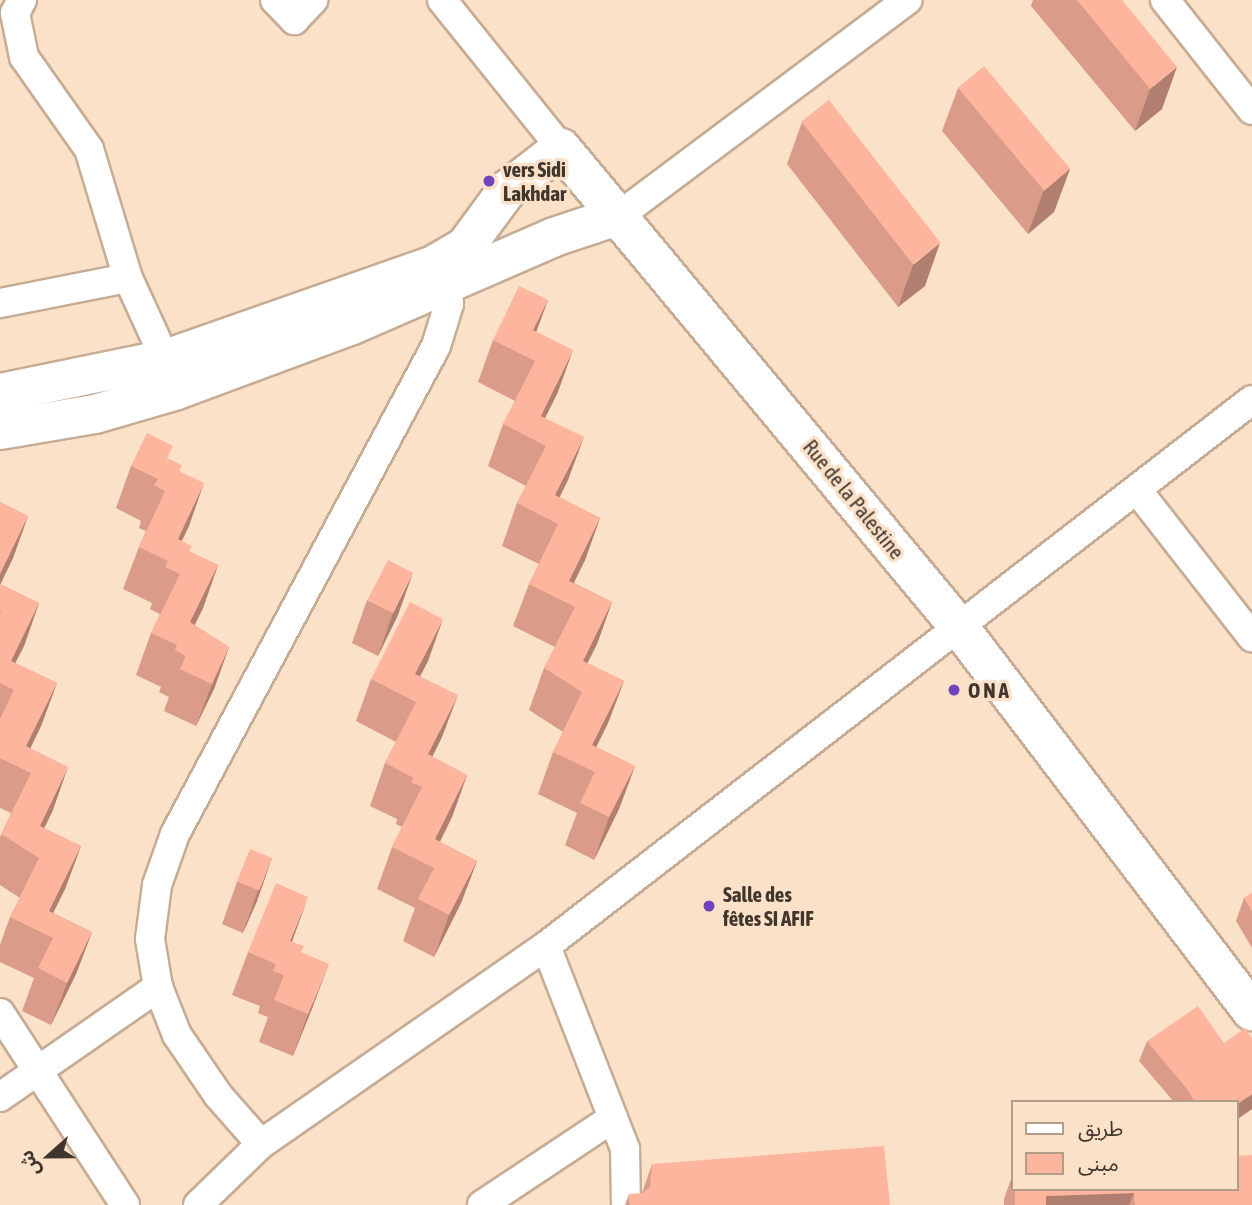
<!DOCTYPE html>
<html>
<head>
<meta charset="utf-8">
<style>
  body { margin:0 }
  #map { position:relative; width:1252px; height:1205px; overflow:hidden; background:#fbe1c8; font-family:"Asap Condensed","Noto Sans Arabic",sans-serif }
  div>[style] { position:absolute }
  .roads { filter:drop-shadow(2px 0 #c6ac95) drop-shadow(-2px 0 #c6ac95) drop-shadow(0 2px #c6ac95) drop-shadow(0 -2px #c6ac95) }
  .minor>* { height:28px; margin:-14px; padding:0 14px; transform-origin:14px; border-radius:14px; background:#fff }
  .secondary>* { height:38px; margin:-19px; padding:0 19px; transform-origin:19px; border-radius:19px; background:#fff }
  .wall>* { inset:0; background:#da9c88 }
  .shaded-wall>* { inset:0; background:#b17f6f }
  .building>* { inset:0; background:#fdb59e; transform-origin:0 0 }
  .dots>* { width:19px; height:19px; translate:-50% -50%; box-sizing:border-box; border:4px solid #fbe1c8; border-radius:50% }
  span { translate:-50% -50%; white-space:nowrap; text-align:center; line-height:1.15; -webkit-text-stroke:7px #fbe1c8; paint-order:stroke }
  .poi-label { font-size:21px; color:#41362d; font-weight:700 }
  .left { translate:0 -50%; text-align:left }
  .street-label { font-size:21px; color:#41362d }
  .legend { position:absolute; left:1011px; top:1100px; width:228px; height:91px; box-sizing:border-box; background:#fbe1c8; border:2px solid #b19d8a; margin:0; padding:9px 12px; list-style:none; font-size:21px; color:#41362d }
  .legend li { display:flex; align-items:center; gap:14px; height:35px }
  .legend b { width:35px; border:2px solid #b19d8a }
  .north { position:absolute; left:14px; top:1121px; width:70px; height:70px; -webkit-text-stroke:5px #fbe1c8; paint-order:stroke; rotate:249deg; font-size:19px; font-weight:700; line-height:28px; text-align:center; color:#41362d }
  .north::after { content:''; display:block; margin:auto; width:24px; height:32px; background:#41362d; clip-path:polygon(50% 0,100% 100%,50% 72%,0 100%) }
</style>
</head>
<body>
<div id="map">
  <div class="roads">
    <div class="minor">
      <div style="left:22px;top:0;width:15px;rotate:118deg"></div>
      <div style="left:15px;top:13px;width:45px;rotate:78.4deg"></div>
      <div style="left:24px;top:57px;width:113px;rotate:54.8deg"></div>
      <div style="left:89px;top:149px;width:135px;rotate:73.2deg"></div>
      <div style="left:128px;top:278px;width:106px;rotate:65.4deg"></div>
      <div style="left:275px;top:0;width:28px;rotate:46deg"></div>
      <div style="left:294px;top:20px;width:28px;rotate:-46deg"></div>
      <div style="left:442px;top:0;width:190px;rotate:51.2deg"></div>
      <div style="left:1165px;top:0;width:140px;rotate:51.7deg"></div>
      <div style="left:620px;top:215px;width:359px;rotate:-36.8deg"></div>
      <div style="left:0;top:303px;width:130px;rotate:-11.1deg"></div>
      <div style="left:1137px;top:490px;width:187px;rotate:52deg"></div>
      <div style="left:546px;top:946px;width:218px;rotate:68.7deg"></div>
      <div style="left:625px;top:1149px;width:56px;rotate:89deg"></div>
      <div style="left:0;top:1013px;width:229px;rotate:56.9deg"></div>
      <div style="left:0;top:1097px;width:193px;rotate:-34.8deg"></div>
      <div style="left:261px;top:1144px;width:65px;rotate:-131.3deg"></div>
      <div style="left:218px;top:1095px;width:73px;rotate:-124.3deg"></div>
      <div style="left:177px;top:1035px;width:52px;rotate:-111.6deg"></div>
      <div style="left:158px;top:987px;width:49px;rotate:-99.5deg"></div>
      <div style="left:150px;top:939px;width:54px;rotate:-82.6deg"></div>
      <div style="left:157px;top:885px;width:54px;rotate:-70.6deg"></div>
      <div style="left:175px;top:834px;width:553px;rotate:-61.86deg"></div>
      <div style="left:436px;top:346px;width:44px;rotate:-72.8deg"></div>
      <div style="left:449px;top:304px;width:38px;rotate:-97deg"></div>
      <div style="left:198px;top:1205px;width:88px;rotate:-44.1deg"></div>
      <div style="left:261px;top:1144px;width:347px;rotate:-34.8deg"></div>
      <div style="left:546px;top:946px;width:892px;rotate:-37.72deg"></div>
      <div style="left:482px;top:1205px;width:157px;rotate:-33.6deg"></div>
    </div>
    <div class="secondary">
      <div style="left:0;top:393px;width:169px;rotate:-11.6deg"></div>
      <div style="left:166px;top:359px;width:282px;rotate:-19.3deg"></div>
      <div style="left:432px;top:266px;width:38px;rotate:-30deg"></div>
      <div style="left:465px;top:247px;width:71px;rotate:-53.6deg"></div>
      <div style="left:507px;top:190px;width:68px;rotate:-37.9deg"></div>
      <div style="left:561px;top:148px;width:623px;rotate:50.28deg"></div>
      <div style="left:959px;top:627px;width:483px;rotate:52.7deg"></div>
      <div style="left:0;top:430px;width:96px;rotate:-9.6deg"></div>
      <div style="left:95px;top:414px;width:85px;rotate:-16.3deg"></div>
      <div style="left:177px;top:390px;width:187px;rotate:-20.4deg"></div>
      <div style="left:352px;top:325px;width:220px;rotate:-23.5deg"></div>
      <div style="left:554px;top:237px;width:70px;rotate:-18.4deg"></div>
    </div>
  </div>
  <div class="wall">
    <div style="clip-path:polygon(1033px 0,1122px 0,1162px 109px,1135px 131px,1031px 6px)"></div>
    <div style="clip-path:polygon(958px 88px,1070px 169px,1054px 212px,1028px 234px,942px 131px)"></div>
    <div style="clip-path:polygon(829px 100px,925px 286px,898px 307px,787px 164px,802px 122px)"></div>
    <div style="clip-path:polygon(548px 300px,536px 332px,558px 392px,545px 418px,568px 480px,559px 497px,600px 518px,585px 560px,574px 583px,612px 602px,597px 644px,587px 663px,624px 681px,608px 723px,596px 747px,635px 766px,619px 809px,594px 860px,565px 845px,577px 813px,538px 794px,553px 752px,563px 732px,529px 710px,544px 668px,555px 647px,513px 626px,529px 584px,539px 564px,502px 546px,517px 503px,526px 486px,488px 466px,503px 424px,515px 401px,478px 382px,493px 340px)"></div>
    <div style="clip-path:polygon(169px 459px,180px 471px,189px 526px,182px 541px,190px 552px,218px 565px,203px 608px,194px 625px,229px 647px,214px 689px,196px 726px,164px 711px,169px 697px,159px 692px,161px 687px,136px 675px,151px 633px,160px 614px,150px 609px,152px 603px,123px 589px,139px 547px,146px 531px,139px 528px,141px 521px,116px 508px,131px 466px)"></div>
    <div style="clip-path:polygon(0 502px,28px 516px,13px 558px,0 584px,39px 603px,24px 646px,15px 663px,57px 683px,41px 726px,30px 748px,53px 810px,44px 828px,81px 846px,65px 889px,53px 913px,92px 932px,76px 974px,51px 1025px,22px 1011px,34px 978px,0 962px,0 945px,10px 917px,20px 898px,0 885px,0 837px,11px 813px,0 808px)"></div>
    <div style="clip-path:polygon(367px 600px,398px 615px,378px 656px,352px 643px)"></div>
    <div style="clip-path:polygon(428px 661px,420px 676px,442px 737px,432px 757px,467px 775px,452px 817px,440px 842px,477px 861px,461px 903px,434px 957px,403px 941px,415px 908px,377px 889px,392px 847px,402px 827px,396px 824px,397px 819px,370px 806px,385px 763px,396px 742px,356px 721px,371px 679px)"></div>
    <div style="clip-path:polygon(272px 858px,257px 901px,243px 933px,222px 924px,237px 882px)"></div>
    <div style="clip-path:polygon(1252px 893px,1252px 948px,1236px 921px,1244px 898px)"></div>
    <div style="clip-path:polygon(292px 941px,301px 952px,313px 1006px,293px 1056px,259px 1042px,268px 1017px,258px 1013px,260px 1006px,232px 995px,248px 952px)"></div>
    <div style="clip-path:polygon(1147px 1041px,1224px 1043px,1252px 1109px,1236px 1120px,1236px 1102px,1174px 1102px,1139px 1061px)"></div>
    <div style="clip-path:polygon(652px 1164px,890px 1205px,642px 1193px)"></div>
    <div style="clip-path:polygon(1012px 1176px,1012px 1189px,1236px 1189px,1252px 1205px,1004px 1205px,1004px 1199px)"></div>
    <div style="clip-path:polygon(629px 1194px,630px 1205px,625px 1205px)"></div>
  </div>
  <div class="shaded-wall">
    <div style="clip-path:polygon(1177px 67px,1162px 109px,1135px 131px,1150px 89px)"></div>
    <div style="clip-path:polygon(1070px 169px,1054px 212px,1028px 234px,1043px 192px)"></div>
    <div style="clip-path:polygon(940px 243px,925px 286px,898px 307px,913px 265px)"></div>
    <div style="clip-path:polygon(548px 300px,532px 343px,533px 330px)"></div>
    <div style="clip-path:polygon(573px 350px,558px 392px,534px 440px,541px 416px)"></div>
    <div style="clip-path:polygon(584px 437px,568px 480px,549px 519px,555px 495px)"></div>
    <div style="clip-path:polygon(204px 483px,189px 526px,168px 568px,178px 539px)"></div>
    <div style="clip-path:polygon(28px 516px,13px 558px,0 585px,0 574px)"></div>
    <div style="clip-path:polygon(600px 518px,585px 560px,564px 602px,569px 581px)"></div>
    <div style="clip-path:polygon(218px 565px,203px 608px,181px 653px,190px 622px)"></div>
    <div style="clip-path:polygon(413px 573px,398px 615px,378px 656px,393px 613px)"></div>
    <div style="clip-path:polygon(612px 602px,597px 644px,575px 688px,583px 661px)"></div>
    <div style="clip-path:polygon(39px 603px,24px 646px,4px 685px,11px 661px)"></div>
    <div style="clip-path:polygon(443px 619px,428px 661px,409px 698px,415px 674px)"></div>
    <div style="clip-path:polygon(229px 647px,214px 689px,196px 726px,212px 684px)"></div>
    <div style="clip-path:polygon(624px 681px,608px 723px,586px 768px,592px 745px)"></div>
    <div style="clip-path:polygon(57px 683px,41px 726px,21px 768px,26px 746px)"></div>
    <div style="clip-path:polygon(458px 695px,442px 737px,418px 785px,428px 754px)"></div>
    <div style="clip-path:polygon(635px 766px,619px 809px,594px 860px,609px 817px)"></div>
    <div style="clip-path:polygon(68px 767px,53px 810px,32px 853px,40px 826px)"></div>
    <div style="clip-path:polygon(467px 775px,452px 817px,428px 865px,435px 839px)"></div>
    <div style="clip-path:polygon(81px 846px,65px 889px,43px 933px,49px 911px)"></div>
    <div style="clip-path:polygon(272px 858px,257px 901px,243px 933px,258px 890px)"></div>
    <div style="clip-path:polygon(477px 861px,461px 903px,434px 957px,449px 915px)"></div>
    <div style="clip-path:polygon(308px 897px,293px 939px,279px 973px,290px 941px)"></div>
    <div style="clip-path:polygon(92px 932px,76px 974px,51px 1025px,67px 983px)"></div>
    <div style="clip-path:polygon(329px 964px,313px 1006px,293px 1056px,308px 1014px)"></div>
    <div style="clip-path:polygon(1252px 1094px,1252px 1109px,1236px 1120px,1236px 1105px)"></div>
    <div style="clip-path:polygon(1134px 1193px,1129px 1205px,1043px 1205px,1046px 1196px)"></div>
  </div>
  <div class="building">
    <div style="clip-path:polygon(1077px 0,1122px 0,1177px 67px,1150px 89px)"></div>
    <div style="left:984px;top:66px;width:134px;height:34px;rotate:50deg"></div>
    <div style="left:829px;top:100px;width:181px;height:35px;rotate:52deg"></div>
    <div style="clip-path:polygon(519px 286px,548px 300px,533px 330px,573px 350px,541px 416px,584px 437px,555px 495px,600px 518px,569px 581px,612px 602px,583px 661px,624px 681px,592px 745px,635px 766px,609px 817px,580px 803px,595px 772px,553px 752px,582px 692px,544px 668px,575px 607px,529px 584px,558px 524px,517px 503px,546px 446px,503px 424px,535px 361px,493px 340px)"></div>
    <div style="clip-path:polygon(147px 433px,173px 446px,167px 458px,182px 465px,179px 471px,204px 483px,178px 539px,192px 546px,189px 551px,218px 565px,190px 622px,229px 647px,212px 684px,180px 669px,186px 656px,175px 650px,177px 645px,151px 633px,180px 574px,165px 567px,168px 561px,139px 547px,165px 491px,154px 485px,158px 479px,131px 466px)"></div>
    <div style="clip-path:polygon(0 502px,28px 516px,0 574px)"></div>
    <div style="left:388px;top:560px;width:28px;height:45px;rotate:27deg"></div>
    <div style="clip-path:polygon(0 584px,39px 603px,11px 661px,57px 683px,26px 746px,68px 767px,40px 826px,81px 846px,49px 911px,92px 932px,67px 983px,38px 968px,53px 938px,10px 917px,39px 858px,1px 834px,31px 773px,0 758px,0 719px,14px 690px,0 683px,0 614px,1px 612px,0 611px)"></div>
    <div style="clip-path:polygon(410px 602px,443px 619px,415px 674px,458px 695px,428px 754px,467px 775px,435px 839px,477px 861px,449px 915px,418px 899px,434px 868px,392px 847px,422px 787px,411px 782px,414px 778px,385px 763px,416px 702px,371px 679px)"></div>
    <div style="left:250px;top:849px;width:24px;height:35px;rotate:22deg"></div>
    <div style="clip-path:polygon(276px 883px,308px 897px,290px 941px,304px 946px,301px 952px,329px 964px,308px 1014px,274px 1000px,284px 975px,273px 971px,276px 964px,248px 952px)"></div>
    <div style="clip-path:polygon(1252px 893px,1252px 911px,1244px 898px)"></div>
    <div style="clip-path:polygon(1198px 1006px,1224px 1043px,1245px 1028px,1252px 1038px,1252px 1094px,1236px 1105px,1236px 1102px,1195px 1102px,1187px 1089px,1147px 1041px)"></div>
    <div style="clip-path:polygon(884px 1146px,890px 1205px,630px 1205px,629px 1194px,643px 1193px,650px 1187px,652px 1164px)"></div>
    <div style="clip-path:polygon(1252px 1155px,1252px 1205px,1135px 1205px,1134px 1193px,1046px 1196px,1046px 1205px,1015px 1205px,1015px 1189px,1236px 1189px,1236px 1156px)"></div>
  </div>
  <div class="dots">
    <div style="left:489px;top:181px;background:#7044bc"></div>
    <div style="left:954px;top:690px;background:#7044bc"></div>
    <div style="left:709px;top:906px;background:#7044bc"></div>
  </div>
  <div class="poi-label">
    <span class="left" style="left:503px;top:181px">vers Sidi<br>Lakhdar</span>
    <span class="left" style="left:968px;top:690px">O N A</span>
    <span class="left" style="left:723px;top:906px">Salle des<br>fêtes SI AFIF</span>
  </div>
  <div class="street-label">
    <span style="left:854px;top:499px;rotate:51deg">Rue de la Palestine</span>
  </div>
  <ul class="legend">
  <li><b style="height:9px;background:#fff"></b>طريق</li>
  <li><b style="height:19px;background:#fdb59e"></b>مبنى</li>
  </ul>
  <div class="north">ش</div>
</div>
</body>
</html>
